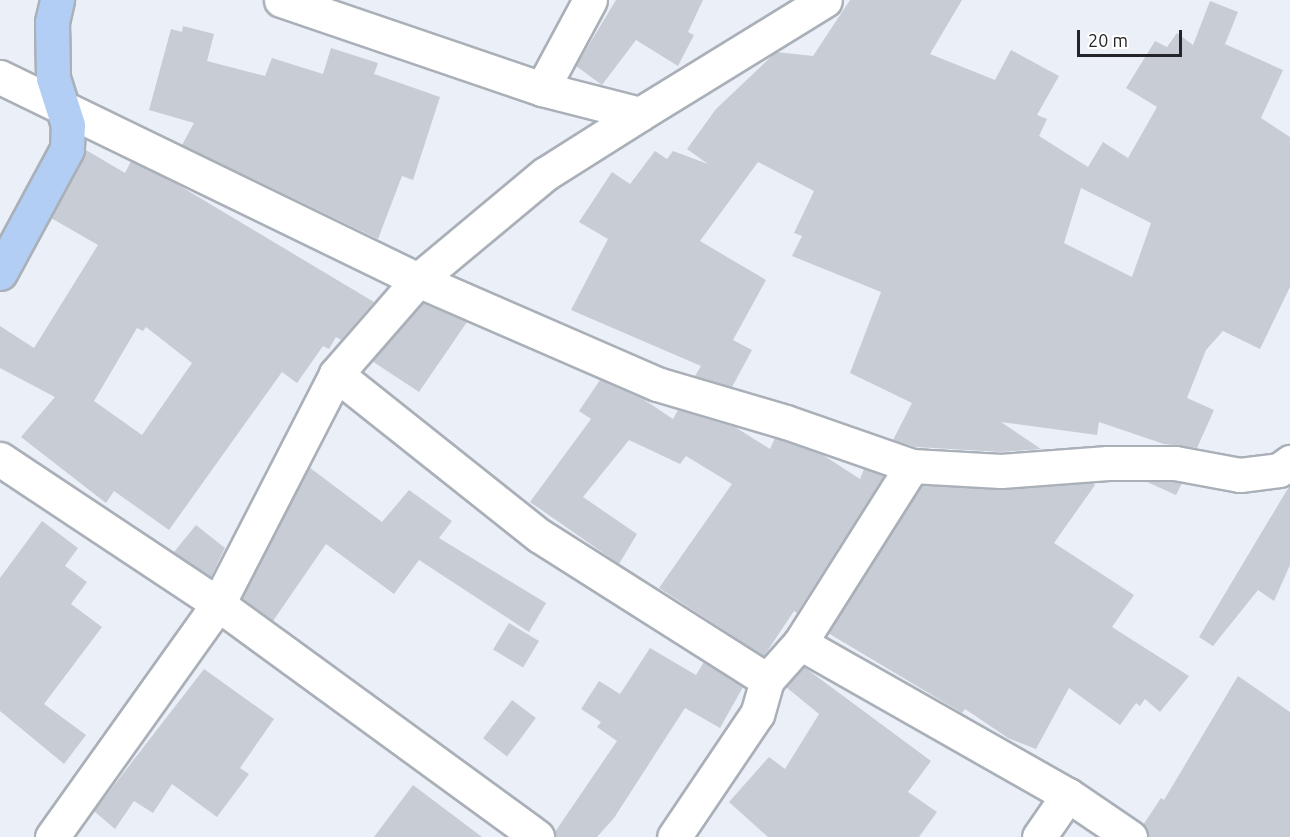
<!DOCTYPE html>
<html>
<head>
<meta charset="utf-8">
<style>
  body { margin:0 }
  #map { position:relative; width:1290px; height:837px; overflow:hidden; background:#eaeff8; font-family:Ubuntu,sans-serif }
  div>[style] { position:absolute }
  .building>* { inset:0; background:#c8cdd5; transform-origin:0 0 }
  .roads { filter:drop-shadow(2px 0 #aab0b8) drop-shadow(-2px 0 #aab0b8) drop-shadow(0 2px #aab0b8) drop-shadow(0 -2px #aab0b8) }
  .minor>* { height:33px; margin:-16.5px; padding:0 16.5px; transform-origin:16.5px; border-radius:16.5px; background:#fff }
  .major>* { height:33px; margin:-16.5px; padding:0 16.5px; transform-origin:16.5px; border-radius:16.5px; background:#b3cef4 }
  span { translate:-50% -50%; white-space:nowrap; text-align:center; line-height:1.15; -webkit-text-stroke:5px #fff; paint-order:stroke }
  .scale { position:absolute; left:1077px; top:30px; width:105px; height:27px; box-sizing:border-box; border:3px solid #232528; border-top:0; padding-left:8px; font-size:18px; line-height:21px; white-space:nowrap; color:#232528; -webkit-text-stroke:4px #fff; paint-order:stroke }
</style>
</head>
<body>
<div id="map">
  <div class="building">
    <div style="clip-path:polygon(616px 0,703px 0,688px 32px,694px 35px,678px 66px,636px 40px,602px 85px,576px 66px)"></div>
    <div style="clip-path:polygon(evenodd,850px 0,962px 0,930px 54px,995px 80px,1011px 50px,1059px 76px,1037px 115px,1047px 119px,1039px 136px,1088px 167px,1103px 142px,1128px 158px,1157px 107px,1126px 88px,1155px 41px,1167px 47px,1177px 33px,1193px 45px,1210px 1px,1238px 12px,1225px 44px,1283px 70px,1261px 118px,1290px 137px,1290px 287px,1260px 349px,1223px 331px,1206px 350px,1187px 398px,1214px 410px,1197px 448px,1164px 444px,1099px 422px,1097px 435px,1001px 422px,1041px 449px,1001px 452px,916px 447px,893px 440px,912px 403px,850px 373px,881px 292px,792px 256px,802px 236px,794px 233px,814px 191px,758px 162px,700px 241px,766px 280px,733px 340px,752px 350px,732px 387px,695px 376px,701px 366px,571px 310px,608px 239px,579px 222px,612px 172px,630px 184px,655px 151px,667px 159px,673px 151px,708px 164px,687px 149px,716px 109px,776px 52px,813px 56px,850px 0,1081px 188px,1151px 223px,1132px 277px,1064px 243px,1081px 188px)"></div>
    <div style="clip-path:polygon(183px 26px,214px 34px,207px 61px,265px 76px,272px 58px,323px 74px,331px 48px,378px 63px,374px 74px,440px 97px,413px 180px,402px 176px,378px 239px,182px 145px,194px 123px,149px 110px,171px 29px,182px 32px)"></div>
    <div style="clip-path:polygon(evenodd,86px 150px,125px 173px,131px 161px,175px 183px,374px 302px,341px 340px,336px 337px,329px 349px,323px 346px,297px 383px,282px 372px,169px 530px,114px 491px,106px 503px,21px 437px,55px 397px,0 368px,0 326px,34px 348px,98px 245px,51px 218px,86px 150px,146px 327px,192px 363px,142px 435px,94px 401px,137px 328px,143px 331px,146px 327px)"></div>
    <div style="clip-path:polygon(423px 303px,467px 322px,419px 392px,372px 361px)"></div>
    <div style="clip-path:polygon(600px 380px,643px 399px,673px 419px,678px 410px,735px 427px,770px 449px,775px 438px,823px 455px,860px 479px,864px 469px,884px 476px,797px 613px,794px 611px,764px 656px,659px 588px,732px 484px,686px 456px,680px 464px,629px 440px,583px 497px,637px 534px,619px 564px,530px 502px,591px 419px,579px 411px)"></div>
    <div style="clip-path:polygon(309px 467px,382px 522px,409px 490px,452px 521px,439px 538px,546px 603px,529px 632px,419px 560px,394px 594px,326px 544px,273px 621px,242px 598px)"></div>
    <div style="clip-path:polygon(1147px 482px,1173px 482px,1182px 483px,1176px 495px)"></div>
    <div style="clip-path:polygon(1092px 483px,1095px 485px,1054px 543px,1134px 595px,1112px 627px,1189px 676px,1160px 712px,1145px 699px,1140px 706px,1136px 703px,1120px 725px,1069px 688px,1036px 749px,1008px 738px,965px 709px,962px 713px,828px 633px,922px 485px,1002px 490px)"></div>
    <div style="clip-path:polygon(1290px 485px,1290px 565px,1274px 601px,1258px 590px,1213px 646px,1199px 637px)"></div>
    <div style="clip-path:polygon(42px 521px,78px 548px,65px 566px,87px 582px,71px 604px,102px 627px,44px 704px,86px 735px,64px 764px,0 711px,0 578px)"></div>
    <div style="clip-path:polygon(196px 525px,225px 548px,211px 577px,174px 552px)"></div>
    <div style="left:509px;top:623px;width:35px;height:31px;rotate:31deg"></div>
    <div style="clip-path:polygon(650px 648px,696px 675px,704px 662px,743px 687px,720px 728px,685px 708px,614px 818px,597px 837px,555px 837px,555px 832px,617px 741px,597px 727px,601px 722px,581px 709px,599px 681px,620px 694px)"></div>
    <div style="clip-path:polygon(804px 667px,931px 761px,908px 792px,937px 812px,919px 837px,768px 837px,729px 802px,769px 757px,785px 769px,819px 714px,786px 687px)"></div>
    <div style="clip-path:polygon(204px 669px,274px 719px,240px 768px,249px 774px,217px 817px,172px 784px,153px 813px,134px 801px,115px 829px,94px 811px)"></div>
    <div style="clip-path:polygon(1238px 676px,1290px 712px,1290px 837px,1149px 837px,1143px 825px,1161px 798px,1164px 800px)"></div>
    <div style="left:512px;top:700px;width:30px;height:48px;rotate:37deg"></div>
    <div style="clip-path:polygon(413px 785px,482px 837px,374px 837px)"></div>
  </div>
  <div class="roads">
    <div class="minor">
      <div style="left:281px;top:0;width:276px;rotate:18.8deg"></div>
      <div style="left:542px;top:89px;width:101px;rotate:14.3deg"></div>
      <div style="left:640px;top:114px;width:217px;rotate:-31.6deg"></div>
      <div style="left:0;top:77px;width:465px;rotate:25.9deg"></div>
      <div style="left:418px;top:280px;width:125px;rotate:131.1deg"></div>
      <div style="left:542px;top:89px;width:101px;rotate:-61.7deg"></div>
      <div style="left:640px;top:114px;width:112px;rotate:147.7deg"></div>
      <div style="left:545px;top:174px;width:165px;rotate:140.2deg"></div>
      <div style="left:418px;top:280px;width:261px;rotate:23.5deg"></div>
      <div style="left:657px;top:384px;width:134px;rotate:16.4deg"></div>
      <div style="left:786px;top:422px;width:133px;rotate:19.2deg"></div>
      <div style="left:0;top:459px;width:262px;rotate:33.6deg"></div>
      <div style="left:218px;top:604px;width:395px;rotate:36.1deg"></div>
      <div style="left:800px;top:643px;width:209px;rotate:-57.7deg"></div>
      <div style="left:912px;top:466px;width:89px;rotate:3.2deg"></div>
      <div style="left:1001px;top:471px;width:107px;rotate:-4.3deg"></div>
      <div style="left:1108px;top:463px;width:67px"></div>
      <div style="left:1175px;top:463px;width:66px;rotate:10.5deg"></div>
      <div style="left:1240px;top:475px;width:39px;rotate:-7deg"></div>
      <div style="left:1279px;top:470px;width:14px;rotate:-36deg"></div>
      <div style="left:767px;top:680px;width:50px;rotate:-48.3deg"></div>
      <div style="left:800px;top:643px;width:308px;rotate:29.6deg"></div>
      <div style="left:1068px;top:795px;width:51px;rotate:124.6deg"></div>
      <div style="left:1068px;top:795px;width:75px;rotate:34.1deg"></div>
      <div style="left:52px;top:837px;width:286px;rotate:-54.5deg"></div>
      <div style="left:218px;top:604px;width:259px;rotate:-62.8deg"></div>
      <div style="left:336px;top:374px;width:260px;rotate:38.5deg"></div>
      <div style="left:540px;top:536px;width:269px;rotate:32.4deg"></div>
      <div style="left:767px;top:680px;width:35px;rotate:106deg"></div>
      <div style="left:757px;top:714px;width:148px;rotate:124deg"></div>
    </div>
    <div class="major">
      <div style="left:0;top:273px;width:141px;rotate:-61.6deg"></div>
      <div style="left:67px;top:149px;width:24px;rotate:-88deg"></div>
      <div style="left:68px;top:125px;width:49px;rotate:-107.7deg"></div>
      <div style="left:53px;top:78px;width:56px;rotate:-91deg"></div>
      <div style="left:52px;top:22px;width:23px;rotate:-77deg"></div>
    </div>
  </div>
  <div class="scale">20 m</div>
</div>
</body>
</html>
